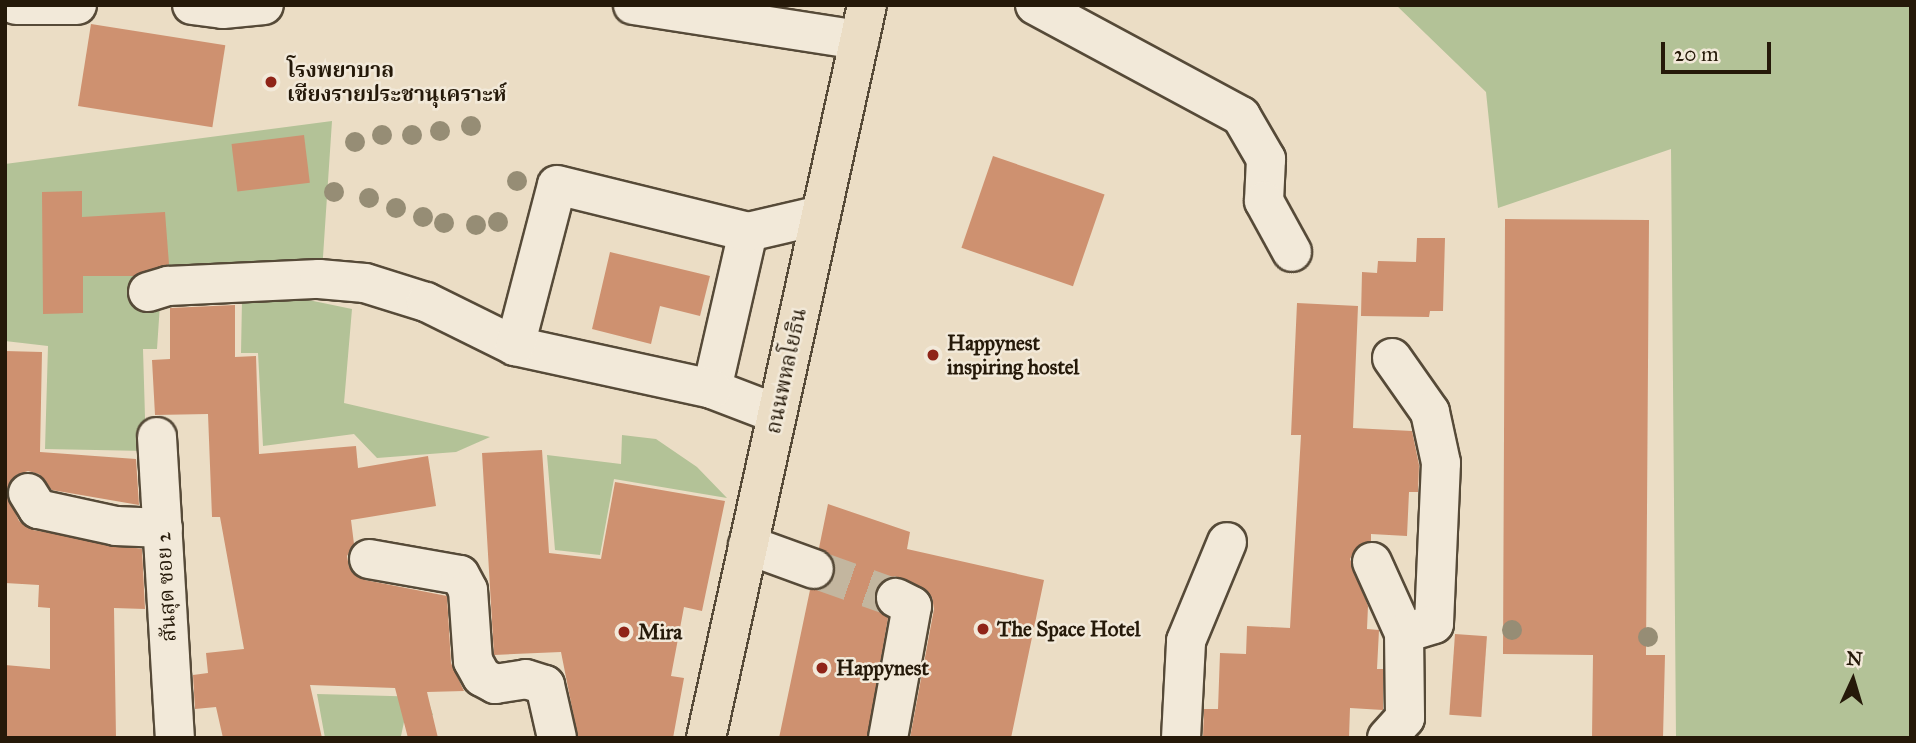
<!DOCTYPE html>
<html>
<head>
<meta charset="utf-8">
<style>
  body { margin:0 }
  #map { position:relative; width:1916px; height:743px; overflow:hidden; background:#ebddc5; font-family:"IM FELL Great Primer","Noto Serif Thai",serif }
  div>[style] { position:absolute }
  .green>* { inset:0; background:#b3c297 }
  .building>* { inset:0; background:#ce9170; transform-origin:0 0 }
  .minor-tunnel>* { height:38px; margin-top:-19px; transform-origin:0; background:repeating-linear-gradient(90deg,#c3b69f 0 38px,transparent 0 57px) }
  .roads { filter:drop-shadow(2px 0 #564a38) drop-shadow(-2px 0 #564a38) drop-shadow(0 2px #564a38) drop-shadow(0 -2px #564a38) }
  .minor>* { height:38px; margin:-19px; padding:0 19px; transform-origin:19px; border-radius:19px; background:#f2e9d9 }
  .major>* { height:38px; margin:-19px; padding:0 19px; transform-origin:19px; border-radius:19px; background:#ebddc5 }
  .trees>* { width:20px; height:20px; margin:-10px; border-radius:50%; background:#968d75 }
  .dots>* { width:19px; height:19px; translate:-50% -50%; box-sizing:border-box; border:4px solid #f2e9d9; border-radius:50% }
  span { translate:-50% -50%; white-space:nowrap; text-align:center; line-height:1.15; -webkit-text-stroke:5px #f2e9d9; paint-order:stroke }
  .poi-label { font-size:21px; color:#251909; font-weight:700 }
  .left { translate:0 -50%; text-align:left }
  .street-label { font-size:21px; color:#251909 }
  .frame { position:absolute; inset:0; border:7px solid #251909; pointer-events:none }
  .north { position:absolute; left:1818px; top:645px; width:70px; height:70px; -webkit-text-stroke:5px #f2e9d9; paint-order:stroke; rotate:4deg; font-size:19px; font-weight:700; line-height:28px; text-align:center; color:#251909 }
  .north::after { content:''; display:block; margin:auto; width:24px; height:32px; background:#251909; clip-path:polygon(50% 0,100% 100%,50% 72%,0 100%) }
  .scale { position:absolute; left:1661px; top:42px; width:110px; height:32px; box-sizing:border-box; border:4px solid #251909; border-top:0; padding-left:9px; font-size:21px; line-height:24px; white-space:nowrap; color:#251909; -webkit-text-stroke:5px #f2e9d9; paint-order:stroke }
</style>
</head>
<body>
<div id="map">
  <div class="green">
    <div style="clip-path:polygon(1396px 5px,1911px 5px,1911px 738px,1676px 738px,1671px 149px,1498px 208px,1486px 92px)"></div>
    <div style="clip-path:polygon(332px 121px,322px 272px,294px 297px,352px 309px,344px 403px,490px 437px,456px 452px,377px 458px,354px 434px,263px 446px,258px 353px,241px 353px,242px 300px,160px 304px,157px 349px,143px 349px,146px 451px,45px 449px,48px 346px,5px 341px,5px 164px)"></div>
    <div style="clip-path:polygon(622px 435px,656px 439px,697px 467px,727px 498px,614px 479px,600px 555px,555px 550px,547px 455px,621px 464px)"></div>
    <div style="clip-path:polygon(317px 694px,427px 697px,433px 715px,404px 722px,401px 736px,395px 738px,325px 738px)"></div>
  </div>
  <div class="building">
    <div style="left:91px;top:24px;width:136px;height:83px;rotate:9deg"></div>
    <div style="left:304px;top:135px;width:48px;height:73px;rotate:83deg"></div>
    <div style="left:993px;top:156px;width:118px;height:97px;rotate:19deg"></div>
    <div style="clip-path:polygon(82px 191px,82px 217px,165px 212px,169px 264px,134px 276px,83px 276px,83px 313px,43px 314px,42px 192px)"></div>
    <div style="clip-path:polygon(1505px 219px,1649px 220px,1646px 655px,1665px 655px,1663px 738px,1592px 738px,1593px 655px,1503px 654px)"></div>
    <div style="clip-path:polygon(1417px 238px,1445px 238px,1443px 311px,1430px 311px,1429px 317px,1361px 316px,1362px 272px,1377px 273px,1378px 261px,1416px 262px)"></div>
    <div style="clip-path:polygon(610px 252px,710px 276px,700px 316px,660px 306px,651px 344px,592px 329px)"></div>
    <div style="clip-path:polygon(1297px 303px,1358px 306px,1353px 428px,1412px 431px,1419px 465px,1418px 492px,1409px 492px,1407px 536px,1371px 534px,1371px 541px,1355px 549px,1350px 559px,1368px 606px,1367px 629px,1379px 630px,1377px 669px,1383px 669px,1383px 710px,1350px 708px,1349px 738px,1203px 738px,1204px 709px,1218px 709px,1220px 653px,1246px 654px,1247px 626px,1290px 628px,1301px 435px,1291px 435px)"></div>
    <div style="clip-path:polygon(235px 305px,235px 357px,256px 356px,259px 454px,356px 446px,358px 468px,428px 456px,436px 506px,351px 520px,354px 544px,347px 556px,349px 567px,365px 580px,447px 596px,451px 663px,464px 691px,427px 692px,438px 738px,408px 738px,395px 688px,310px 685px,322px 738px,223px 738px,216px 707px,195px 709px,193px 675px,208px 673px,206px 653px,244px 649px,220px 517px,212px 517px,208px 414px,155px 415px,152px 360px,170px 359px,170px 308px)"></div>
    <div style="clip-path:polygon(5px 351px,42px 352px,40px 452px,136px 459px,139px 505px,52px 490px,39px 474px,28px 471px,16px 475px,6px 493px,19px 521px,33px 530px,142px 549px,145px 609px,114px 608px,116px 738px,5px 738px,5px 665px,50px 669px,50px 608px,38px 607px,39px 585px,5px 583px)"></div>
    <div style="clip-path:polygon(542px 450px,549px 553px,601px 559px,615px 482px,725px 501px,702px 611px,684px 607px,671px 676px,684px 678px,673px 738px,578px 738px,561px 652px,494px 655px,482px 453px)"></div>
    <div style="clip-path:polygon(828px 504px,910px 532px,907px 549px,1044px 580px,1011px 738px,910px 738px,934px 609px,932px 597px,922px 587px,895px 576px,883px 580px,874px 599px,888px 618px,867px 738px,779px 738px,810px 590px,827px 586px,835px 576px,831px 556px,819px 548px)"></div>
    <div style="left:1455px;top:634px;width:32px;height:81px;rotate:4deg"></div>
  </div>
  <div class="minor-tunnel">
    <div style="left:814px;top:569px;width:87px;rotate:19.5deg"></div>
  </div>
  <div class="roads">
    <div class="minor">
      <div style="left:16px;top:5px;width:61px"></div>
      <div style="left:192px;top:5px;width:31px;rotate:7deg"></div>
      <div style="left:223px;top:9px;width:41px;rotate:-5.6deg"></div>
      <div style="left:633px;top:5px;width:229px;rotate:8.8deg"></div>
      <div style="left:1035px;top:5px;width:234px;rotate:28.3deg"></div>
      <div style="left:1241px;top:116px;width:50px;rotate:59.8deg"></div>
      <div style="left:1266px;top:159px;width:42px;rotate:92.7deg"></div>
      <div style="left:1264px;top:201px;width:58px;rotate:61.2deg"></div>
      <div style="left:148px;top:292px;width:21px;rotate:-17deg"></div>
      <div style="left:168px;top:286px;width:151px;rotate:-2.7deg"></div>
      <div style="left:319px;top:279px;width:46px;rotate:5deg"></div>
      <div style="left:365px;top:283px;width:64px;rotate:17.3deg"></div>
      <div style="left:426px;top:302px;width:99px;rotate:26.3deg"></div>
      <div style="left:1392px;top:358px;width:66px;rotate:54.9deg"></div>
      <div style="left:1430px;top:412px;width:52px;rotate:77.8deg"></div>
      <div style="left:1441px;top:463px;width:161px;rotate:92.5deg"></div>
      <div style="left:1434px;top:624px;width:31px;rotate:163deg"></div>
      <div style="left:712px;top:389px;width:161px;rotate:-77.1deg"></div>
      <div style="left:777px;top:414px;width:70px;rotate:-159deg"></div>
      <div style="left:712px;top:389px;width:202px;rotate:-167.7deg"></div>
      <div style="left:515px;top:346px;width:166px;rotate:-75.4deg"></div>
      <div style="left:557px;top:185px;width:197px;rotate:13.8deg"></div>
      <div style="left:748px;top:232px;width:75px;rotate:-13.1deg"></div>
      <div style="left:157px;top:437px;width:302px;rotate:86.6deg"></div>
      <div style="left:28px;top:493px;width:19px;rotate:58deg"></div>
      <div style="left:38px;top:509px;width:80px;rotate:12.3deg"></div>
      <div style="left:116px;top:526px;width:47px;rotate:2.4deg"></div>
      <div style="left:748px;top:545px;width:70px;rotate:20deg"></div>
      <div style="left:369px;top:559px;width:92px;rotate:10deg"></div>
      <div style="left:460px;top:575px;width:17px;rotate:62deg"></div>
      <div style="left:468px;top:590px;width:71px;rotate:86deg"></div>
      <div style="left:473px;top:661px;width:18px;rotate:61deg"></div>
      <div style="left:482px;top:677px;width:15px;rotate:28deg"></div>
      <div style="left:495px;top:684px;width:31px;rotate:-9deg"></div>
      <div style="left:526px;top:679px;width:20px;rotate:18deg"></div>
      <div style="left:545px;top:685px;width:54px;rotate:77.2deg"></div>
      <div style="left:1372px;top:562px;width:78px;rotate:65.7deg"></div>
      <div style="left:1404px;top:633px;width:85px;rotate:89.3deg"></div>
      <div style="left:1405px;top:718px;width:27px;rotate:132deg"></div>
      <div style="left:888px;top:738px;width:134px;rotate:-79.7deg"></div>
      <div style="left:912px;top:606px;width:18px;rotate:-153deg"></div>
      <div style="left:1181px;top:738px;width:97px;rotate:-87deg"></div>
      <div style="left:1186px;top:641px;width:107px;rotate:-67.5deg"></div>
    </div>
    <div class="major">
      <div style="left:706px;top:738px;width:750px;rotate:-77.61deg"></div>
    </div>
  </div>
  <div class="trees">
    <div style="left:471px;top:126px"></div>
    <div style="left:440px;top:131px"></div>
    <div style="left:382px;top:135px"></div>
    <div style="left:412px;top:135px"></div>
    <div style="left:355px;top:142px"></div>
    <div style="left:517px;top:181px"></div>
    <div style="left:334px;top:192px"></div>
    <div style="left:369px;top:198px"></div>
    <div style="left:396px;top:208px"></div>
    <div style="left:423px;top:217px"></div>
    <div style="left:498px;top:222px"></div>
    <div style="left:444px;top:223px"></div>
    <div style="left:476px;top:225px"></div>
    <div style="left:1512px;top:630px"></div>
    <div style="left:1648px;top:637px"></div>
  </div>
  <div class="dots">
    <div style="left:271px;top:82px;background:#8f2418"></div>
    <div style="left:933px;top:355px;background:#8f2418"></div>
    <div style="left:983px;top:629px;background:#8f2418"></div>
    <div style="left:624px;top:632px;background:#8f2418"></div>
    <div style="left:822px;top:668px;background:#8f2418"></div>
  </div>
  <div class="poi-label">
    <span class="left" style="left:287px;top:82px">โรงพยาบาล<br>เชียงรายประชานุเคราะห์</span>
    <span class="left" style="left:947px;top:355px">Happynest<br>inspiring hostel</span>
    <span class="left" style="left:997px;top:629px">The Space Hotel</span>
    <span class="left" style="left:638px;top:632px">Mira</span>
    <span class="left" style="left:836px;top:668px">Happynest</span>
  </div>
  <div class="street-label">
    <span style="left:786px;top:371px;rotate:-78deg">ถนนพหลโยธิน</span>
    <span style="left:166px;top:587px;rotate:-93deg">สันสุด ซอย 2</span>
  </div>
  <div class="frame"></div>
  <div class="north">N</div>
  <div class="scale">20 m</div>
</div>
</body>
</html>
